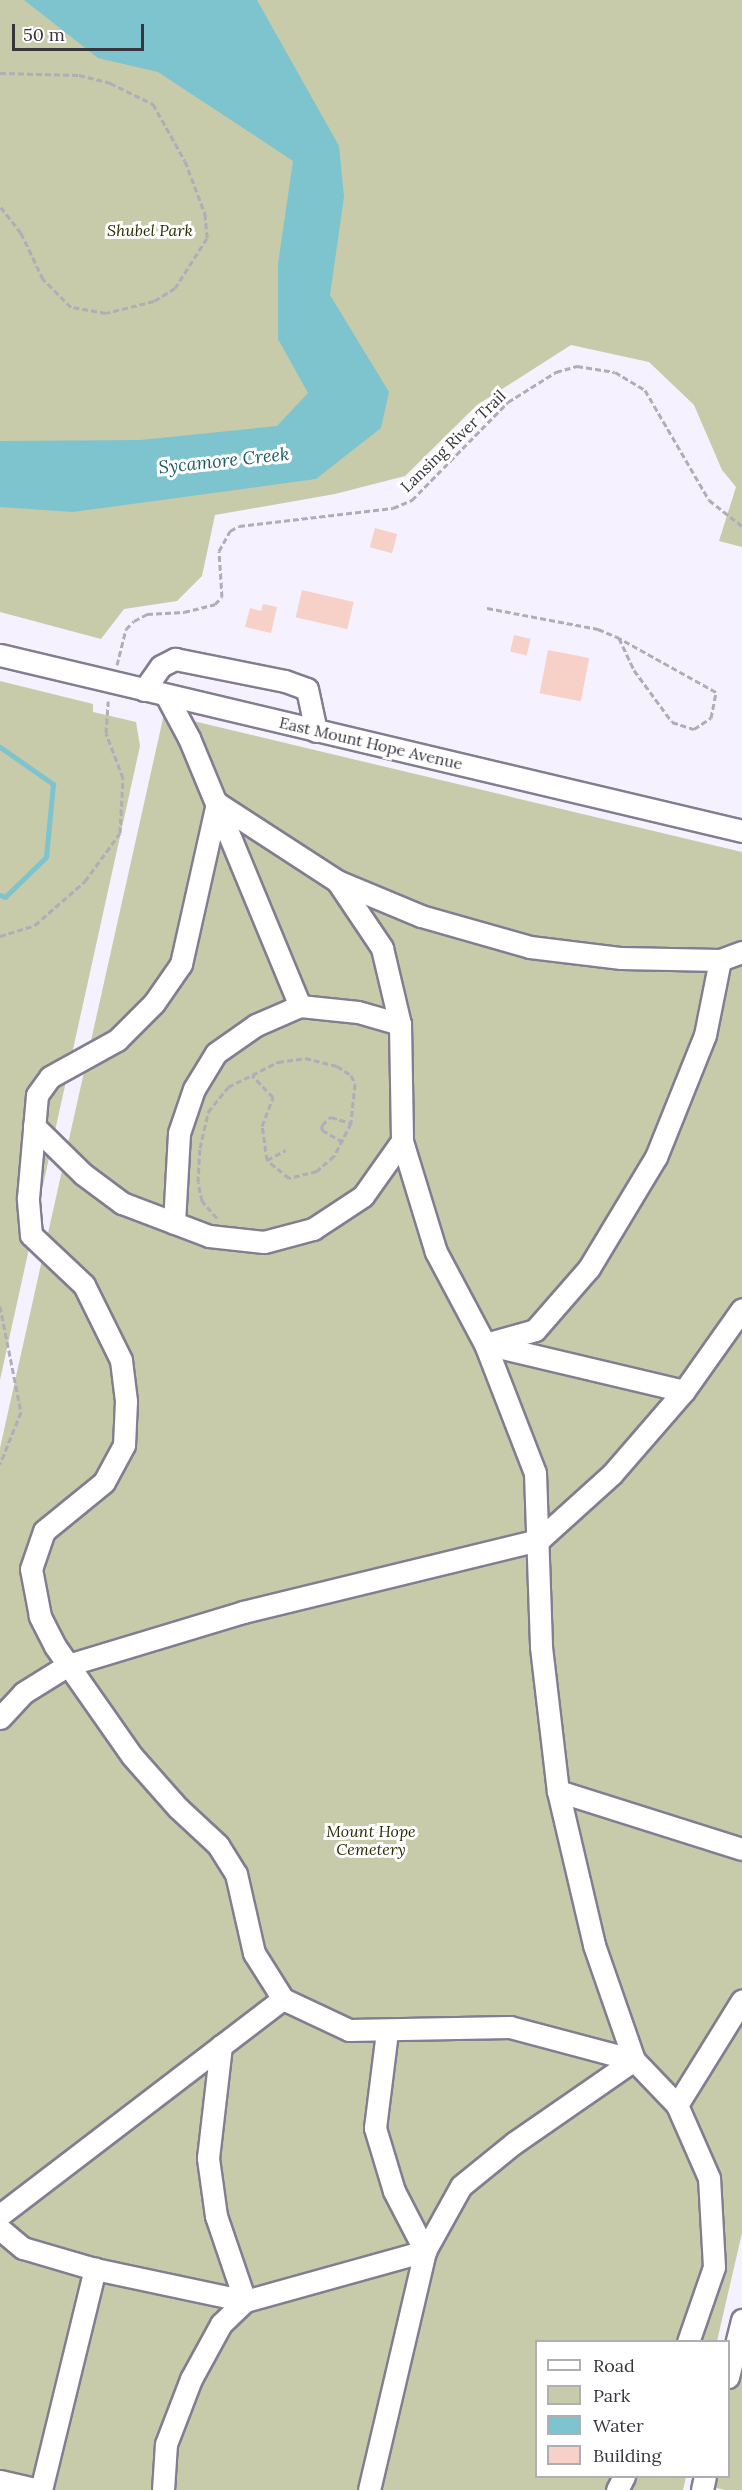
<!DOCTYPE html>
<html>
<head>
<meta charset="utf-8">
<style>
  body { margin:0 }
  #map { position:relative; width:742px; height:2490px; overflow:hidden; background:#f5f1ff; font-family:Lora,serif }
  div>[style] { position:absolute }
  .green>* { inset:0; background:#c7cbaa }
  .water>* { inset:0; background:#7dc4cf }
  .stream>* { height:5px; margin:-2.5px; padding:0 2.5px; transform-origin:2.5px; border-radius:2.5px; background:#7dc4cf }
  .building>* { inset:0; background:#f7d1c8; transform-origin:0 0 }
  .path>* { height:3px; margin-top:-1.5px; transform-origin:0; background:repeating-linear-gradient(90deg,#b0acb8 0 6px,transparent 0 9px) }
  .roads { filter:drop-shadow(2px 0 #837d91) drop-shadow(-2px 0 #837d91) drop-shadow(0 2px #837d91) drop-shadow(0 -2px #837d91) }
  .minor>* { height:21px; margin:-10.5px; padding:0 10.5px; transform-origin:10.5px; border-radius:10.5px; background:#fff }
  span { translate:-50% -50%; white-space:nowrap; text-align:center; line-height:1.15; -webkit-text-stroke:6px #fff; paint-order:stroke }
  .park-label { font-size:16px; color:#292c01; font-style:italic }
  .street-label { font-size:16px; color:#38353e }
  .water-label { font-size:18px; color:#215d65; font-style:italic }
  .legend { position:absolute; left:535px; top:2340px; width:195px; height:138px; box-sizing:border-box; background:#fff; border:2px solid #afaeb2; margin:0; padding:8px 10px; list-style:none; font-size:18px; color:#38353e }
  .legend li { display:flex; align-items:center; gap:12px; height:30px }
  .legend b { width:30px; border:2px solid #afaeb2 }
  .scale { position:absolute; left:12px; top:24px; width:132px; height:27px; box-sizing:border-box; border:3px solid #38353e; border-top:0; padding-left:8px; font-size:18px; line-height:21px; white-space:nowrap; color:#38353e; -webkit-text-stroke:4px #fff; paint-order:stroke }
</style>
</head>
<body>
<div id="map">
  <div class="green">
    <div style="clip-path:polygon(0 0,742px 0,742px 547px,719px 541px,736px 487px,722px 470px,694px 405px,649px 362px,571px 345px,477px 405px,405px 476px,335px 494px,215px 515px,202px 576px,177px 601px,124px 609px,101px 639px,0 612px)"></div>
    <div style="clip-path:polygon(0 681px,93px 704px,93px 712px,136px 722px,140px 746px,0 1380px)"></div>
    <div style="clip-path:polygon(164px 714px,742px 852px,742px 2233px,717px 2341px,536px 2342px,536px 2476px,686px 2477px,683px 2490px,0 2490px,0 1448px)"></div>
    <div style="clip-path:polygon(742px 2320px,742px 2490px,725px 2490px,703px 2485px,705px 2477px,728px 2476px,729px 2377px)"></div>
  </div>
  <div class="water">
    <div style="clip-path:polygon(24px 0,257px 0,339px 146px,344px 197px,330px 295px,389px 392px,381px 428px,316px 479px,73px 512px,0 507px,0 441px,140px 440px,277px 426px,308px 393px,278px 339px,278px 264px,293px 161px,158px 72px,98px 58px)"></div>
  </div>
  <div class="stream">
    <div style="left:0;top:747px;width:65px;rotate:34.9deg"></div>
    <div style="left:53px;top:784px;width:73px;rotate:95.5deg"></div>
    <div style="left:46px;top:857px;width:57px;rotate:135.7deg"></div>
    <div style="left:5px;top:897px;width:5px;rotate:-158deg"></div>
  </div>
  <div class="building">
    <div style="left:375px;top:528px;width:23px;height:20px;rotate:15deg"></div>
    <div style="left:302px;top:590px;width:53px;height:28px;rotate:13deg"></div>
    <div style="clip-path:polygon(263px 604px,277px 607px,271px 633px,245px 627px,250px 608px,261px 611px)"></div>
    <div style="left:514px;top:635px;width:17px;height:17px;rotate:13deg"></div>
    <div style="left:548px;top:650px;width:42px;height:44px;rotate:11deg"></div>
  </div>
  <div class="path">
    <div style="left:0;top:73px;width:79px;rotate:1.5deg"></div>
    <div style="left:79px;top:75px;width:32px;rotate:14deg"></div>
    <div style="left:110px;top:83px;width:48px;rotate:26deg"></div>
    <div style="left:153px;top:104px;width:65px;rotate:60.7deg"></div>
    <div style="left:185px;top:161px;width:57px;rotate:69.3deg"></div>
    <div style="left:205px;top:214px;width:24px;rotate:85deg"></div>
    <div style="left:207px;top:238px;width:59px;rotate:122.6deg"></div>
    <div style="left:175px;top:288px;width:25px;rotate:148deg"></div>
    <div style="left:154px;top:301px;width:49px;rotate:166deg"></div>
    <div style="left:106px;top:313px;width:36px;rotate:-170deg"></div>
    <div style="left:71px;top:307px;width:40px;rotate:-135deg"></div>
    <div style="left:43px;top:279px;width:51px;rotate:-115.6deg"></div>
    <div style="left:21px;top:233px;width:34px;rotate:-128deg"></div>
    <div style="left:487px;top:608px;width:113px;rotate:10.7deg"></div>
    <div style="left:598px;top:629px;width:23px;rotate:23deg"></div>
    <div style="left:619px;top:638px;width:35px;rotate:65deg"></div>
    <div style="left:634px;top:670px;width:64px;rotate:53.8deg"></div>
    <div style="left:672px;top:722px;width:23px;rotate:18deg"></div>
    <div style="left:694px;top:729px;width:20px;rotate:-33deg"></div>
    <div style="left:711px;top:718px;width:26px;rotate:-79deg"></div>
    <div style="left:716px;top:692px;width:111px;rotate:-150.9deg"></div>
    <div style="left:117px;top:665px;width:37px;rotate:-76deg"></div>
    <div style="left:126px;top:629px;width:11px;rotate:-45deg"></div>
    <div style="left:134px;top:621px;width:15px;rotate:-28deg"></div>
    <div style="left:147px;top:614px;width:37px;rotate:-3deg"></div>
    <div style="left:184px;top:612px;width:32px;rotate:-14deg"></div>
    <div style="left:215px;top:604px;width:10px;rotate:-45deg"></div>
    <div style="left:222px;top:597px;width:46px;rotate:-93.7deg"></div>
    <div style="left:219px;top:551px;width:23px;rotate:-61deg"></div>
    <div style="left:230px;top:531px;width:10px;rotate:-29deg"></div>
    <div style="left:239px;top:526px;width:155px;rotate:-6.7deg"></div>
    <div style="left:393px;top:508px;width:21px;rotate:-23deg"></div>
    <div style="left:412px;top:500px;width:137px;rotate:-45.6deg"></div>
    <div style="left:508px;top:402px;width:57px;rotate:-32deg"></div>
    <div style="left:556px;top:372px;width:22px;rotate:-16deg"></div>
    <div style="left:577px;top:366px;width:38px;rotate:9deg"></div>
    <div style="left:615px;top:372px;width:35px;rotate:31deg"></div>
    <div style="left:645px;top:390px;width:127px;rotate:59.8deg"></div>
    <div style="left:709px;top:500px;width:42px;rotate:38.2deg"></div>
    <div style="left:0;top:936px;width:37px;rotate:-17deg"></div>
    <div style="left:35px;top:925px;width:67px;rotate:-41.3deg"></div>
    <div style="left:85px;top:881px;width:59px;rotate:-53.9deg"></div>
    <div style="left:120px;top:833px;width:55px;rotate:-86.9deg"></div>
    <div style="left:123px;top:778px;width:48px;rotate:-110.7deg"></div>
    <div style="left:106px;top:733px;width:32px;rotate:-86deg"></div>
    <div style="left:343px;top:1142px;width:24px;rotate:-150deg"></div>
    <div style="left:322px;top:1130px;width:5px;rotate:-90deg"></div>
    <div style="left:322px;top:1125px;width:12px;rotate:-42deg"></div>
    <div style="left:331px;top:1117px;width:21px;rotate:17deg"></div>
    <div style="left:267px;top:1160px;width:21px;rotate:-28deg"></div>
    <div style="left:217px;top:1218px;width:23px;rotate:-131deg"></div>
    <div style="left:202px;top:1201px;width:19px;rotate:-102deg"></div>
    <div style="left:198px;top:1182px;width:34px;rotate:-87deg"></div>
    <div style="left:200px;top:1148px;width:37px;rotate:-77deg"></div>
    <div style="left:208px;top:1112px;width:32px;rotate:-51deg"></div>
    <div style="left:228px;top:1087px;width:56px;rotate:-26.6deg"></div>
    <div style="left:278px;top:1062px;width:27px;rotate:-8deg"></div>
    <div style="left:305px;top:1058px;width:33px;rotate:14deg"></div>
    <div style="left:337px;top:1066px;width:17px;rotate:33deg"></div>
    <div style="left:351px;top:1075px;width:10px;rotate:66deg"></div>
    <div style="left:355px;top:1084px;width:39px;rotate:96deg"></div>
    <div style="left:351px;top:1123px;width:37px;rotate:117deg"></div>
    <div style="left:334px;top:1156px;width:23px;rotate:139deg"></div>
    <div style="left:317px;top:1171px;width:29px;rotate:166deg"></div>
    <div style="left:289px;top:1178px;width:28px;rotate:-141deg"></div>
    <div style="left:267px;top:1160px;width:34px;rotate:-98deg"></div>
    <div style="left:262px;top:1126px;width:31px;rotate:-69deg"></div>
    <div style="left:273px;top:1097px;width:30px;rotate:-134deg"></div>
    <div style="left:0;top:1306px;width:108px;rotate:78.8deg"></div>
    <div style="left:21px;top:1412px;width:56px;rotate:112deg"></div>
  </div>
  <div class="roads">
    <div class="minor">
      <div style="left:0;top:655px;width:763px;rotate:13.34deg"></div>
      <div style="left:144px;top:690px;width:29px;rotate:-55deg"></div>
      <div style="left:161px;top:666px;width:16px;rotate:-27deg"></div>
      <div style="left:175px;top:659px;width:112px;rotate:11.3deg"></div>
      <div style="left:285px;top:681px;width:23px;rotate:20deg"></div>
      <div style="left:307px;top:689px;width:43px;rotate:77.9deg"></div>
      <div style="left:167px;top:697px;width:47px;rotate:61.8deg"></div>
      <div style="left:189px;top:738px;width:290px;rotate:67.5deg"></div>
      <div style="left:217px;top:803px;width:143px;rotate:33deg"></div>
      <div style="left:337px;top:881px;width:91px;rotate:22.6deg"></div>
      <div style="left:421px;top:916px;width:113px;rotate:15.9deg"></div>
      <div style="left:530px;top:947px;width:92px;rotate:6.9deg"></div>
      <div style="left:621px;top:958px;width:99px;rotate:1.2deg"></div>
      <div style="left:720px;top:960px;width:23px;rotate:-20deg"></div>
      <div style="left:337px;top:881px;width:81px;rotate:56.1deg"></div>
      <div style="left:382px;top:948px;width:78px;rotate:76.7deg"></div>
      <div style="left:400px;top:1024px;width:117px;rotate:89deg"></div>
      <div style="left:402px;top:1141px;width:116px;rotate:73deg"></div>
      <div style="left:436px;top:1252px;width:104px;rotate:62deg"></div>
      <div style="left:485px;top:1344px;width:138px;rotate:68.8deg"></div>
      <div style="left:535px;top:1473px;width:174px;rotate:88deg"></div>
      <div style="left:541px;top:1647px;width:145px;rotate:83.3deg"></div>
      <div style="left:558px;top:1791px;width:158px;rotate:76.8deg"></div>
      <div style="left:594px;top:1945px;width:122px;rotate:70.8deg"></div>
      <div style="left:634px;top:2060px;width:62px;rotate:46.3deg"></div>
      <div style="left:34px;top:1126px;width:69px;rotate:44.4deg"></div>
      <div style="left:83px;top:1174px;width:49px;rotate:36.6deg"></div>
      <div style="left:122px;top:1203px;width:93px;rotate:20.8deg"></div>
      <div style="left:209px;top:1236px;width:55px;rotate:6.2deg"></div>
      <div style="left:264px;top:1242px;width:51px;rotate:-14.9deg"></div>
      <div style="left:313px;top:1229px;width:60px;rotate:-33.4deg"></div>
      <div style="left:363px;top:1196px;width:67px;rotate:-54.7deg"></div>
      <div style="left:174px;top:1223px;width:90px;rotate:-86.8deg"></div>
      <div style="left:179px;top:1133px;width:46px;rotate:-71.2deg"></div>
      <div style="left:194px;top:1089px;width:42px;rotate:-58.6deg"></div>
      <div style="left:216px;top:1053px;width:49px;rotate:-35deg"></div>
      <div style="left:256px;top:1025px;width:48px;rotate:-23.4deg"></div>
      <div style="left:300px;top:1006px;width:58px;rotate:5.9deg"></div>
      <div style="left:358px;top:1012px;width:44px;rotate:15.9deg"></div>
      <div style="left:684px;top:1391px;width:204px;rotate:-166.7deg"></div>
      <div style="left:485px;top:1344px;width:52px;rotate:-15.6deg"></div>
      <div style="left:535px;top:1330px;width:82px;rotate:-48.9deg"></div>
      <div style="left:589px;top:1268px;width:130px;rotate:-58.9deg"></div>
      <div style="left:656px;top:1157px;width:131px;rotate:-68.1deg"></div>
      <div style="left:705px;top:1035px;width:76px;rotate:-78.7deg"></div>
      <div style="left:0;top:1718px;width:34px;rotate:-47deg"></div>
      <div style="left:23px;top:1693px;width:53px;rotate:-31.9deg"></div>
      <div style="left:68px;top:1665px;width:183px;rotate:-16.8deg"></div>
      <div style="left:243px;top:1612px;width:305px;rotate:-13.7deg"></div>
      <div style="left:539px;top:1540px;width:98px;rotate:-42.1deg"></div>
      <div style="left:612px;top:1474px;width:110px;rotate:-49.1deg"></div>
      <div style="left:684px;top:1391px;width:100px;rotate:-54.7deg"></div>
      <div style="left:558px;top:1791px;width:193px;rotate:17.5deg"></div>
      <div style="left:0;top:2215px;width:356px;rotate:-37.4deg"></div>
      <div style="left:0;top:2229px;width:30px;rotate:40deg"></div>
      <div style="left:23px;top:2248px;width:75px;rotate:16.3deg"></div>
      <div style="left:95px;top:2269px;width:153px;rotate:12deg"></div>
      <div style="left:245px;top:2301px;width:187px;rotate:-15.5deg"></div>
      <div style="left:425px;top:2251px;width:74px;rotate:-61deg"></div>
      <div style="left:461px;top:2186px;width:68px;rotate:-39.1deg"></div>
      <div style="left:514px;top:2143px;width:146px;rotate:-34.7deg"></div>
      <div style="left:634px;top:2060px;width:128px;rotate:-165.1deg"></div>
      <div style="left:510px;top:2027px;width:161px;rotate:178.9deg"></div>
      <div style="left:349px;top:2030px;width:73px;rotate:-154.8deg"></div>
      <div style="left:283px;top:1999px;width:54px;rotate:-122.2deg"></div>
      <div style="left:254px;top:1953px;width:81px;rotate:-102.8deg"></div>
      <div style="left:236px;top:1874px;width:34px;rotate:-122deg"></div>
      <div style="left:218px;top:1845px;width:54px;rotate:-137.2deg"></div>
      <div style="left:178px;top:1808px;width:69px;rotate:-131.5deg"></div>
      <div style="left:132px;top:1756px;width:134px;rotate:-125deg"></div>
      <div style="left:55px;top:1646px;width:34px;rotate:-117deg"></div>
      <div style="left:40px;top:1616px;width:48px;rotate:-100.8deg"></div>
      <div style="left:31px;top:1569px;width:40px;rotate:-71.1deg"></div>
      <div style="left:44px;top:1531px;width:77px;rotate:-39.2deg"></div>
      <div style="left:104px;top:1482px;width:42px;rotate:-61.6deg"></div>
      <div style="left:124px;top:1445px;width:44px;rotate:-87.4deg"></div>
      <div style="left:126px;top:1401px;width:41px;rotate:-97deg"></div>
      <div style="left:121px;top:1360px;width:84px;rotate:-116.3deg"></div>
      <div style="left:84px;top:1285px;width:73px;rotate:-136.7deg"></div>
      <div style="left:31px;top:1235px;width:37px;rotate:-95deg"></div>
      <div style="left:28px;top:1198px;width:103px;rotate:-85deg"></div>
      <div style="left:37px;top:1095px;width:22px;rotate:-54deg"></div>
      <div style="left:50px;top:1077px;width:77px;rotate:-28.9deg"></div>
      <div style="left:117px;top:1040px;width:52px;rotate:-45deg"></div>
      <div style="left:154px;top:1003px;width:47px;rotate:-55.3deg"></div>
      <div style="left:181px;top:964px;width:165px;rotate:-77.4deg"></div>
      <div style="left:688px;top:2342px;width:79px;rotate:-70.9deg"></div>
      <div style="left:714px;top:2267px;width:89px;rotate:-93.2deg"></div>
      <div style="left:709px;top:2178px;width:80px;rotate:-113.7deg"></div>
      <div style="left:677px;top:2105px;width:123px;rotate:-58.2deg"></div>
      <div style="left:728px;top:2377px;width:59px;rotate:-76.2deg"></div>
      <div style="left:0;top:2481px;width:40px;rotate:13deg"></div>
      <div style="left:41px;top:2490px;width:228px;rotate:-76.3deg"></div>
      <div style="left:163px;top:2490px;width:46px;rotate:-86.3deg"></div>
      <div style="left:166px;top:2444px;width:70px;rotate:-69deg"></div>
      <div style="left:191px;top:2379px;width:63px;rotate:-61.4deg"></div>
      <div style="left:221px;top:2324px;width:33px;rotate:-44deg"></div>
      <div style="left:245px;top:2301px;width:90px;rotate:-108.8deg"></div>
      <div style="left:216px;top:2216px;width:59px;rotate:-97.9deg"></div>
      <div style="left:208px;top:2158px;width:113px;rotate:-83.4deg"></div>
      <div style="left:369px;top:2490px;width:245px;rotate:-76.8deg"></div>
      <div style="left:425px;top:2251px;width:68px;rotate:-117.3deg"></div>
      <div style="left:394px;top:2191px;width:66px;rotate:-106.8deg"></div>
      <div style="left:375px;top:2128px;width:97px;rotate:-82.9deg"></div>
      <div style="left:617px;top:2490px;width:16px;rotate:-63deg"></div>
      <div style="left:702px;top:2490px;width:14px;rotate:-78deg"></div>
    </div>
  </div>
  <div class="park-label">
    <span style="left:150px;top:230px">Shubel Park</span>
    <span style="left:371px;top:1840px">Mount Hope<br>Cemetery</span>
  </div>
  <div class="street-label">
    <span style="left:453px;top:441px;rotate:-44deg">Lansing River Trail</span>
    <span style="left:371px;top:743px;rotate:13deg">East Mount Hope Avenue</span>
  </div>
  <div class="water-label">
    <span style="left:224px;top:461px;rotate:-6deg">Sycamore Creek</span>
  </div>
  <ul class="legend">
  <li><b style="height:8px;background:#fff"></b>Road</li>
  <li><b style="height:16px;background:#c7cbaa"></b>Park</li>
  <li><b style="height:16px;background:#7dc4cf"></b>Water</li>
  <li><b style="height:16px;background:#f7d1c8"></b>Building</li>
  </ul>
  <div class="scale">50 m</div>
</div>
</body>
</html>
